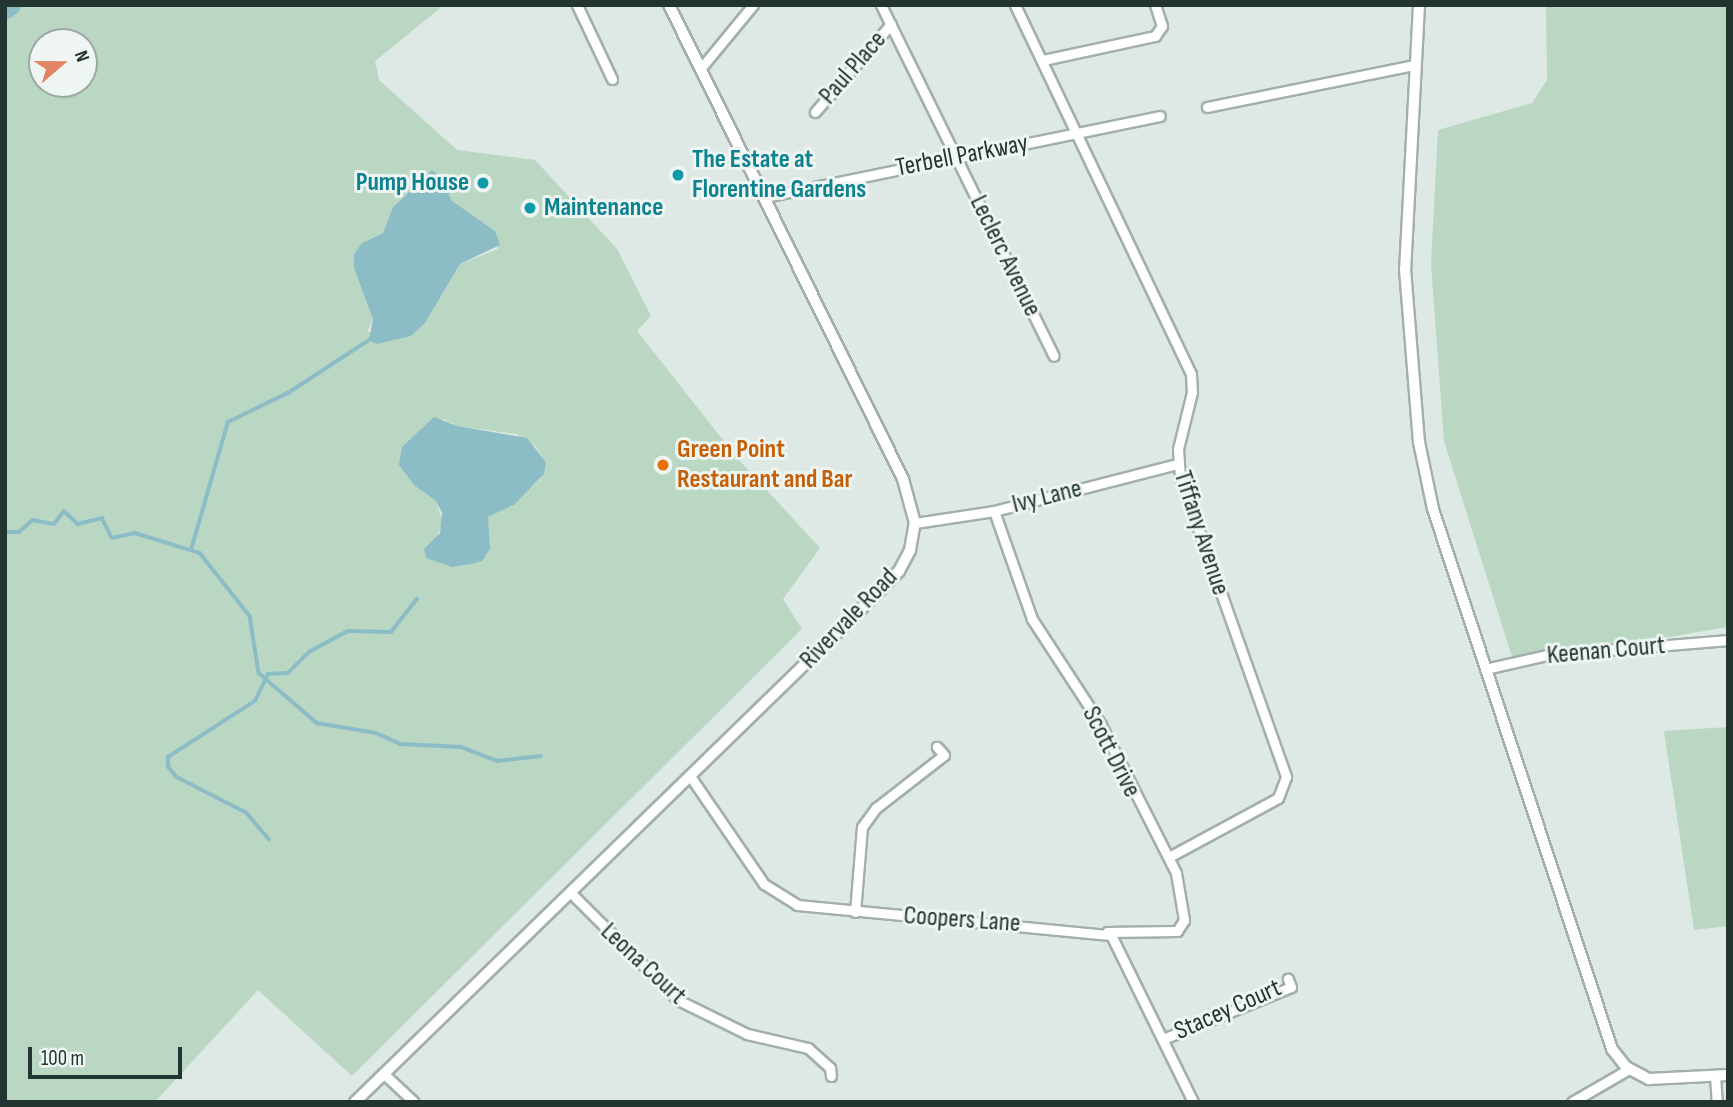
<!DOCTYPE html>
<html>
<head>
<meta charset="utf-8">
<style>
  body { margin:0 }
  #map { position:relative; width:1733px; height:1107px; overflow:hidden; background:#dee8e4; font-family:"Sofia Sans Condensed",sans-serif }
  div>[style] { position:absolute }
  .green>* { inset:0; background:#b9d7c2 }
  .water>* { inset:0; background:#8cbdc7 }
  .stream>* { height:3.5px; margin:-1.75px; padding:0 1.75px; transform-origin:1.75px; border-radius:1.75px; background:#8cbdc7 }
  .river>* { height:19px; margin:-9.5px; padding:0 9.5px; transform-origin:9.5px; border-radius:9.5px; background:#8cbdc7 }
  .roads { filter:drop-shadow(2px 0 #a2afaa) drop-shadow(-2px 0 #a2afaa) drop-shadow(0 2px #a2afaa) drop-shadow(0 -2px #a2afaa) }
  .minor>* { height:9px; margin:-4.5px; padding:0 4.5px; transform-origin:4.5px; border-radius:4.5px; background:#fff }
  .tertiary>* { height:10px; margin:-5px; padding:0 5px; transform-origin:5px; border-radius:5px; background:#fff }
  .dots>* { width:19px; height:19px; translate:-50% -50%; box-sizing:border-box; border:4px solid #eef5f2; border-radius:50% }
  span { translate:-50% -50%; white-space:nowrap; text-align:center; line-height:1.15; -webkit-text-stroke:6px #eef5f2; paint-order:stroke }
  .street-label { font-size:26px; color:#223530 }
  .culture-label { font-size:26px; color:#0d838f; font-weight:700 }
  .left { translate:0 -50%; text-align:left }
  .right { translate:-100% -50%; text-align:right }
  .food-label { font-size:26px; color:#c56008; font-weight:700 }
  .frame { position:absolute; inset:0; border:7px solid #223530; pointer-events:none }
  .north { position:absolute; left:28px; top:28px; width:70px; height:70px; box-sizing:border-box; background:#eef5f2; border:2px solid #9ca8a4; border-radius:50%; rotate:70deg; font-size:19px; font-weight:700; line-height:28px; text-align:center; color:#223530 }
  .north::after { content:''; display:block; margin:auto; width:24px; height:32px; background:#e18463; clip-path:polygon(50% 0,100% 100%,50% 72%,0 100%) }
  .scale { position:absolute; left:28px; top:1047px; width:154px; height:32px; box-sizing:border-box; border:4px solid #223530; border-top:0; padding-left:9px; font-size:21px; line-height:24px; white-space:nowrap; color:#223530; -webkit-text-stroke:5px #eef5f2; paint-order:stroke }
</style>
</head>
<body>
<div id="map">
  <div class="green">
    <div style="clip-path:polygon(evenodd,5px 5px,444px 5px,375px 61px,379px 80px,457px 150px,535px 160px,617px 249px,651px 316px,637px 331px,738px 459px,820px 548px,783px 599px,802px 629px,352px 1076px,258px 990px,155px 1102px,5px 1102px,5px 5px,42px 42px,84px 42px,84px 84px,42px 84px,42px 42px,5px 5px,425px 175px,444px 185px,451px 200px,495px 231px,498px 249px,460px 264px,425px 323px,411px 336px,367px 332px,373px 319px,362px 243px,383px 233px,393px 207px,425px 175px,5px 5px,442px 419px,457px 426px,516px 434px,535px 446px,546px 462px,541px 478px,518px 501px,488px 517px,487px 555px,461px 566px,445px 564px,424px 549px,435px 541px,443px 523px,436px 501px,422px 491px,442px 419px)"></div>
    <div style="clip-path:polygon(1546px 5px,1728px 5px,1728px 627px,1514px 663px,1444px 441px,1431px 264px,1438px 130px,1532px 103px,1547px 80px)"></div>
    <div style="clip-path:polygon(1728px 727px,1728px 926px,1694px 930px,1664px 731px)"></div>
  </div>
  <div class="water">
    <div style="clip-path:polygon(432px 170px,443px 180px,451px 200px,495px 231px,500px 245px,460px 264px,425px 323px,411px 336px,377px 344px,369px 340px,373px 319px,354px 268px,354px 254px,362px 243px,383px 233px,393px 207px)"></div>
    <div style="clip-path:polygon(434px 417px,457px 426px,527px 438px,546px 462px,544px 474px,515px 504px,488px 517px,490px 549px,482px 561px,471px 564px,452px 567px,426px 558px,424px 549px,440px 533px,442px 513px,436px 501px,414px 485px,399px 465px,402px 447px)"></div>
  </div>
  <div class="stream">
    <div style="left:5px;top:532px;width:14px"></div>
    <div style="left:19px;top:532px;width:18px;rotate:-41deg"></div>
    <div style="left:33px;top:520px;width:21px;rotate:11deg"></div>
    <div style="left:54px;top:524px;width:16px;rotate:-52deg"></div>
    <div style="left:64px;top:511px;width:19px;rotate:43deg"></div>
    <div style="left:78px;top:524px;width:25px;rotate:-14deg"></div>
    <div style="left:102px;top:518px;width:22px;rotate:63deg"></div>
    <div style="left:112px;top:538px;width:24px;rotate:-12deg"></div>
    <div style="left:135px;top:533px;width:68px;rotate:17.1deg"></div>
    <div style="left:200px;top:553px;width:80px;rotate:51.6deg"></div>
    <div style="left:250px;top:616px;width:58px;rotate:81deg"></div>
    <div style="left:259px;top:673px;width:77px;rotate:40.8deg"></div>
    <div style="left:317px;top:723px;width:60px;rotate:9.6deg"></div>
    <div style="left:376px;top:733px;width:27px;rotate:24deg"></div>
    <div style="left:401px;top:744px;width:60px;rotate:2.9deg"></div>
    <div style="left:461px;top:747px;width:39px;rotate:21deg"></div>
    <div style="left:497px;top:761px;width:44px;rotate:-6.5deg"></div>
    <div style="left:191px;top:550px;width:133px;rotate:-73.9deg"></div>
    <div style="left:228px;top:422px;width:67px;rotate:-25.8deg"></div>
    <div style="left:288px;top:393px;width:97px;rotate:-33.2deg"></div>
    <div style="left:269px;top:840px;width:35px;rotate:-130deg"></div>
    <div style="left:246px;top:813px;width:79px;rotate:-152.8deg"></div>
    <div style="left:176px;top:777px;width:13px;rotate:-129deg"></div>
    <div style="left:168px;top:767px;width:10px;rotate:-90deg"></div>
    <div style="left:168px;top:757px;width:103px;rotate:-32.8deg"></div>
    <div style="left:255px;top:701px;width:30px;rotate:-64deg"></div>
    <div style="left:268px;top:674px;width:20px;rotate:-3deg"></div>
    <div style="left:288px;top:673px;width:30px;rotate:-45deg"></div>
    <div style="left:309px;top:652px;width:44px;rotate:-28.3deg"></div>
    <div style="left:348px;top:631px;width:43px;rotate:1.3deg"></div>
    <div style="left:391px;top:632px;width:42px;rotate:-51.8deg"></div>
  </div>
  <div class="river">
    <div style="left:5px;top:9px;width:7px;rotate:-34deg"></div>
  </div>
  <div class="roads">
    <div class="minor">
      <div style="left:577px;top:5px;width:82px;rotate:64.7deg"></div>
      <div style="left:881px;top:5px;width:391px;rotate:63.8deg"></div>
      <div style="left:1015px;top:5px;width:409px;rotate:64.5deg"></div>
      <div style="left:1191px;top:374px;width:18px;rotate:87deg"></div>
      <div style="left:1192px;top:392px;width:59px;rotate:103.8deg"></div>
      <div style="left:1178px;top:449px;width:28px;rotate:86deg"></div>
      <div style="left:1180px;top:477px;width:318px;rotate:70.5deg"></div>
      <div style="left:1286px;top:777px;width:22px;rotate:111deg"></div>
      <div style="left:1278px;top:798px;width:124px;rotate:151.6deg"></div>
      <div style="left:1043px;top:60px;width:115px;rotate:-12.1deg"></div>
      <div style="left:1155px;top:36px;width:12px;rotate:-55deg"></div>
      <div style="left:1162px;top:26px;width:22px;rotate:-108deg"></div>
      <div style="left:701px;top:68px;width:82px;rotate:-50.5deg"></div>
      <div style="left:1207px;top:107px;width:211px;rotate:-11.5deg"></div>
      <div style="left:815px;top:112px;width:116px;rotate:-49.2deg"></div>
      <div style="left:765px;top:197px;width:403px;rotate:-11.6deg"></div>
      <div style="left:994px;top:511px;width:114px;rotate:70.6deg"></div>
      <div style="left:1032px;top:619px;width:126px;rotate:56.9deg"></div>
      <div style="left:1101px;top:725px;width:166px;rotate:63.1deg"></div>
      <div style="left:1176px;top:873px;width:48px;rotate:80.3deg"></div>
      <div style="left:1184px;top:920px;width:13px;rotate:122deg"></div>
      <div style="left:1177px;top:931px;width:70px;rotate:179.2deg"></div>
      <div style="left:915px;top:523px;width:80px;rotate:-8.6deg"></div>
      <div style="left:994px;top:511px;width:189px;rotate:-14.4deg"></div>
      <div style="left:1485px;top:669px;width:64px;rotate:-12.7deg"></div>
      <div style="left:1547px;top:655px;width:182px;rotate:-4.7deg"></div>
      <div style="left:690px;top:776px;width:131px;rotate:55.6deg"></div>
      <div style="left:764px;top:884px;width:39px;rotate:32deg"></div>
      <div style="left:797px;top:905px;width:315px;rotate:5.5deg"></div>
      <div style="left:1111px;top:935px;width:186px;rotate:63.8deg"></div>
      <div style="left:570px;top:892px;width:153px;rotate:45deg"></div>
      <div style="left:678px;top:1000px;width:77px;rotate:26.2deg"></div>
      <div style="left:747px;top:1034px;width:63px;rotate:12.9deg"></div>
      <div style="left:808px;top:1048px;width:30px;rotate:42deg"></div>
      <div style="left:830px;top:1068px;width:8px;rotate:83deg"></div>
      <div style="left:855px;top:912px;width:85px;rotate:-85.3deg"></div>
      <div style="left:862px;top:827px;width:24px;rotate:-54deg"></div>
      <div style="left:876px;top:808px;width:86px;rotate:-37.9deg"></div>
      <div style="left:944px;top:755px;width:11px;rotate:-131deg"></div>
      <div style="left:1163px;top:1039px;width:138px;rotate:-22.1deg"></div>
      <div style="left:1291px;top:987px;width:9px;rotate:-111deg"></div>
      <div style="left:383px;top:1073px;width:42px;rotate:43.1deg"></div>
      <div style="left:1715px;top:1076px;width:26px;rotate:86deg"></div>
      <div style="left:1572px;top:1102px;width:66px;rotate:-30.1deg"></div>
    </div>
    <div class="tertiary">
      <div style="left:1419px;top:5px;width:264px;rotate:93deg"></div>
      <div style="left:1405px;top:269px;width:174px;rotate:85.4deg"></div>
      <div style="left:1419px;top:442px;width:68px;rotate:78.2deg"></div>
      <div style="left:1433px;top:509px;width:569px;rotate:71.66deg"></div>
      <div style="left:1612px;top:1049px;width:23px;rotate:52deg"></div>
      <div style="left:1626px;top:1067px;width:26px;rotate:28deg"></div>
      <div style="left:1649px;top:1079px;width:79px;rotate:-2.9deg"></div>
      <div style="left:355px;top:1102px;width:681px;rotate:-44.23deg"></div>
      <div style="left:843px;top:627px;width:79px;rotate:-45deg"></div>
      <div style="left:899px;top:571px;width:24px;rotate:-62deg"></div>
      <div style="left:910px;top:550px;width:27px;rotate:-80deg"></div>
      <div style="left:915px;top:523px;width:46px;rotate:-105.3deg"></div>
      <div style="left:903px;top:479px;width:529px;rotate:-116.27deg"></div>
    </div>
  </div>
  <div class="dots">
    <div style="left:678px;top:175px;background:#0f9aa8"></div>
    <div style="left:483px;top:183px;background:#0f9aa8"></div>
    <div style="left:530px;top:208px;background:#0f9aa8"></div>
    <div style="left:663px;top:465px;background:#e8710a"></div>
  </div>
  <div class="street-label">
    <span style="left:853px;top:68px;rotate:-49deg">Paul Place</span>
    <span style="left:962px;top:156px;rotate:-11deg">Terbell Parkway</span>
    <span style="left:1005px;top:256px;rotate:64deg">Leclerc Avenue</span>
    <span style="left:1047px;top:497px;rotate:-14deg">Ivy Lane</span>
    <span style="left:1201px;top:533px;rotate:72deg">Tiffany Avenue</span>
    <span style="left:849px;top:619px;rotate:-46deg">Rivervale Road</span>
    <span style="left:1606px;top:651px;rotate:-5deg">Keenan Court</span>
    <span style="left:1111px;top:752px;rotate:63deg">Scott Drive</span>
    <span style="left:962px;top:920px;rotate:4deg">Coopers Lane</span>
    <span style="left:643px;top:964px;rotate:43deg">Leona Court</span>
    <span style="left:1228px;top:1010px;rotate:-24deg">Stacey Court</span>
  </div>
  <div class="culture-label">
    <span class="left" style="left:692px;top:175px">The Estate at<br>Florentine Gardens</span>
    <span class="right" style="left:469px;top:183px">Pump House</span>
    <span class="left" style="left:544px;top:208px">Maintenance</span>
  </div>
  <div class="food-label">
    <span class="left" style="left:677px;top:465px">Green Point<br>Restaurant and Bar</span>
  </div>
  <div class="frame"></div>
  <div class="north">N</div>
  <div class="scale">100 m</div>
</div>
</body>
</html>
